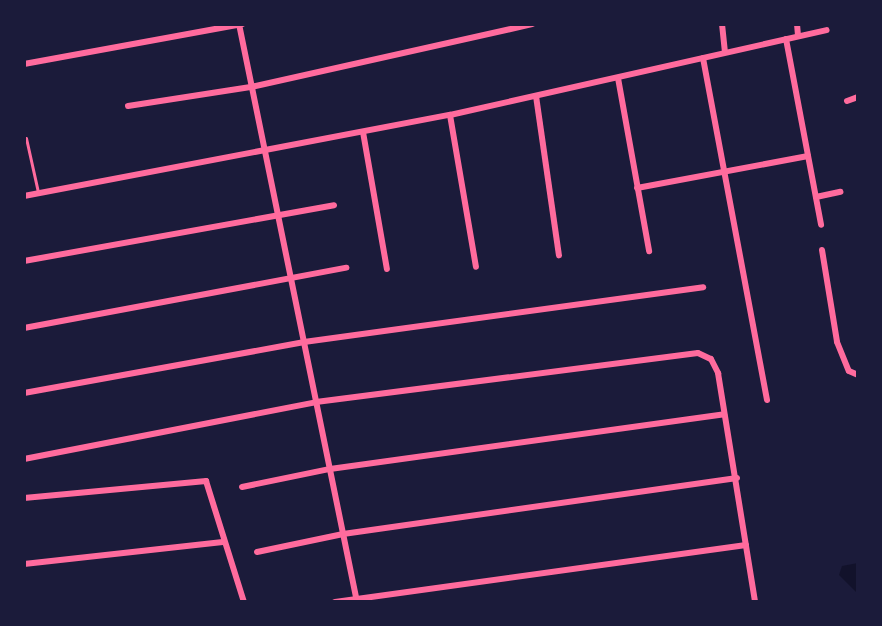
<!DOCTYPE html>
<html>
<head>
<meta charset="utf-8">
<style>
  body { margin:0 }
  #map { position:relative; width:882px; height:626px; overflow:hidden; background:#1b1b3a; font-family:Rubik,sans-serif }
  div>[style] { position:absolute }
  .water>* { inset:0; background:#12122b }
  .service>* { height:3px; margin:-1.5px; padding:0 1.5px; transform-origin:1.5px; border-radius:1.5px; background:#ff6b9d }
  .minor>* { height:6px; margin:-3px; padding:0 3px; transform-origin:3px; border-radius:3px; background:#ff6b9d }
  span { translate:-50% -50%; white-space:nowrap; text-align:center; line-height:1.15; -webkit-text-stroke:6px #1b1b3a; paint-order:stroke }
  .frame { position:absolute; inset:0; border:26px solid #1b1b3a; pointer-events:none }
</style>
</head>
<body>
<div id="map">
  <div class="water">
    <div style="clip-path:polygon(858px 563px,858px 594px,839px 575px,842px 566px)"></div>
  </div>
  <div class="service">
    <div style="left:26px;top:138px;width:55px;rotate:77.5deg"></div>
  </div>
  <div class="minor">
    <div style="left:239px;top:24px;width:590px;rotate:78.46deg"></div>
    <div style="left:722px;top:24px;width:28px;rotate:84deg"></div>
    <div style="left:797px;top:24px;width:12px;rotate:85deg"></div>
    <div style="left:786px;top:39px;width:189px;rotate:79.3deg"></div>
    <div style="left:703px;top:58px;width:348px;rotate:79.4deg"></div>
    <div style="left:24px;top:64px;width:222px;rotate:-10.4deg"></div>
    <div style="left:618px;top:78px;width:176px;rotate:79.8deg"></div>
    <div style="left:536px;top:96px;width:161px;rotate:81.8deg"></div>
    <div style="left:847px;top:101px;width:12px;rotate:-20deg"></div>
    <div style="left:128px;top:106px;width:124px;rotate:-8.8deg"></div>
    <div style="left:251px;top:87px;width:288px;rotate:-12.6deg"></div>
    <div style="left:450px;top:115px;width:154px;rotate:80.3deg"></div>
    <div style="left:363px;top:132px;width:139px;rotate:80.1deg"></div>
    <div style="left:637px;top:188px;width:174px;rotate:-10.6deg"></div>
    <div style="left:24px;top:196px;width:434px;rotate:-10.8deg"></div>
    <div style="left:450px;top:115px;width:386px;rotate:-12.7deg"></div>
    <div style="left:816px;top:197px;width:25px;rotate:-12deg"></div>
    <div style="left:822px;top:250px;width:93px;rotate:80.7deg"></div>
    <div style="left:837px;top:342px;width:31px;rotate:68deg"></div>
    <div style="left:849px;top:371px;width:10px;rotate:24deg"></div>
    <div style="left:24px;top:261px;width:315px;rotate:-10.2deg"></div>
    <div style="left:24px;top:328px;width:328px;rotate:-10.6deg"></div>
    <div style="left:24px;top:393px;width:285px;rotate:-10.3deg"></div>
    <div style="left:304px;top:342px;width:403px;rotate:-7.8deg"></div>
    <div style="left:24px;top:459px;width:298px;rotate:-11deg"></div>
    <div style="left:316px;top:402px;width:385px;rotate:-7.3deg"></div>
    <div style="left:698px;top:353px;width:14px;rotate:25deg"></div>
    <div style="left:711px;top:359px;width:16px;rotate:63deg"></div>
    <div style="left:718px;top:373px;width:232px;rotate:80.8deg"></div>
    <div style="left:242px;top:487px;width:90px;rotate:-11.6deg"></div>
    <div style="left:330px;top:469px;width:398px;rotate:-7.9deg"></div>
    <div style="left:24px;top:498px;width:183px;rotate:-5.3deg"></div>
    <div style="left:206px;top:481px;width:127px;rotate:72.6deg"></div>
    <div style="left:257px;top:552px;width:88px;rotate:-11.8deg"></div>
    <div style="left:343px;top:534px;width:398px;rotate:-8.1deg"></div>
    <div style="left:24px;top:564px;width:200px;rotate:-6.3deg"></div>
    <div style="left:335px;top:602px;width:415px;rotate:-7.9deg"></div>
  </div>
  <div class="frame"></div>
</div>
</body>
</html>
